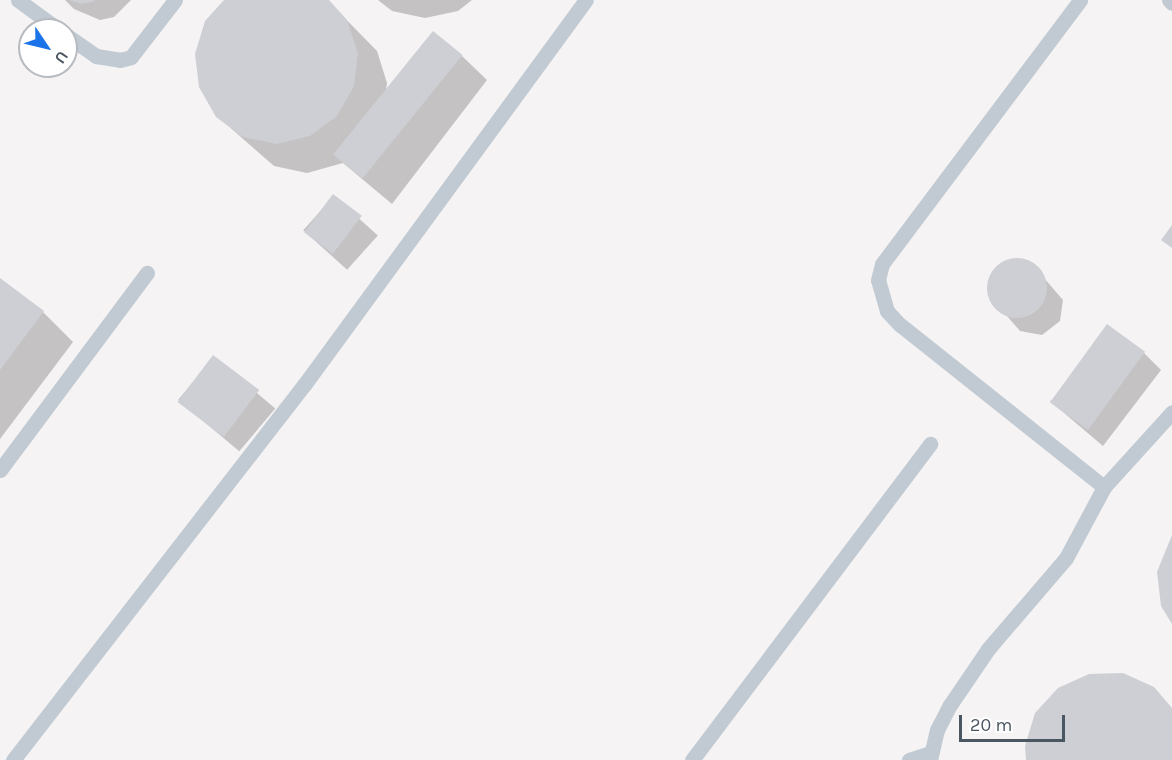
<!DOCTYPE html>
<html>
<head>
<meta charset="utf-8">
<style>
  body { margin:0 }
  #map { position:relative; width:1172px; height:760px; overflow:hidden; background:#f5f3f3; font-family:Karla,sans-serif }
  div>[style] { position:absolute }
  .shadow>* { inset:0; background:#0003; transform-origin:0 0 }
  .building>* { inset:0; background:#cdcfd5; transform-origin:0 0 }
  .round { border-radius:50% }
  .lane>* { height:15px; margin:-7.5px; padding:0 7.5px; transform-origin:7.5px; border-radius:7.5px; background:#c1cad2 }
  span { translate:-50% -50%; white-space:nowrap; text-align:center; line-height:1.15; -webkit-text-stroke:4.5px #fff; paint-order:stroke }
  .north { position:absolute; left:18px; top:18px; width:60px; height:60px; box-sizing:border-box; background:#fff; border:2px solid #b7bbc0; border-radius:50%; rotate:125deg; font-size:16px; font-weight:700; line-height:24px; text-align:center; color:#4a5661 }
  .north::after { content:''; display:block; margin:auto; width:21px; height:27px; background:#1a73e8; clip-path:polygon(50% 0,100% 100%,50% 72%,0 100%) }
  .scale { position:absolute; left:959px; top:715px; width:106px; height:27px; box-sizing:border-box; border:3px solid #4a5661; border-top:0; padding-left:8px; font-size:18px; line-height:21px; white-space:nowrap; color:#4a5661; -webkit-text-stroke:4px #fff; paint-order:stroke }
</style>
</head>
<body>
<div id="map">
  <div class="shadow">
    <div style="clip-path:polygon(65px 0,131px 0,114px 17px,100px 20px,74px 9px)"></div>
    <div style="clip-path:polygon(226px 0,327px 0,377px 51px,387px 83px,385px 97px,462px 56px,487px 80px,392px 204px,343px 163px,307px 173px,274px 166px,217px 116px)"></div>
    <div style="clip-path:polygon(378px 0,472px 0,458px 11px,425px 18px,392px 11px)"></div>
    <div style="left:334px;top:196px;width:59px;height:46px;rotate:42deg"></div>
    <div style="clip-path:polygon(1010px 261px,1032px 264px,1063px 300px,1060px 321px,1042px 335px,1020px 331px,989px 295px,993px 274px)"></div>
    <div style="clip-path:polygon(0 280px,43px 312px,73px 342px,0 439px)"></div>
    <div style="clip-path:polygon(1144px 353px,1161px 370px,1103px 446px,1050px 401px)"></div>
    <div style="left:214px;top:357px;width:80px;height:56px;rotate:40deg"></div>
  </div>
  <div class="building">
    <div style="clip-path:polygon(69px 0,94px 0,95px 1px,82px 4px)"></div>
    <div style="clip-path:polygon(224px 0,329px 0,347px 20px,358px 53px,354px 86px,337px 116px,310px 136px,277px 144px,243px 137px,216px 117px,199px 87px,195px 54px,205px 21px)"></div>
    <div style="left:433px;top:31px;width:38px;height:159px;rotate:39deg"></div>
    <div style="left:333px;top:194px;width:36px;height:48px;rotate:37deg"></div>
    <div style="clip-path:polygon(1172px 225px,1172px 248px,1161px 240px)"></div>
    <div class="round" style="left:987px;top:258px;width:60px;height:60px"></div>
    <div style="clip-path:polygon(0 278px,44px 311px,0 370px)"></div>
    <div style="left:1107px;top:324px;width:47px;height:97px;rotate:36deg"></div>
    <div style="left:213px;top:355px;width:58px;height:59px;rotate:37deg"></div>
    <div style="clip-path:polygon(1172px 535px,1172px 624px,1161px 606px,1157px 572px)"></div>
    <div style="clip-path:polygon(1123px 673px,1154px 687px,1172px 708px,1172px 760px,1026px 760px,1025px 746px,1035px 713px,1058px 688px,1089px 674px)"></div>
  </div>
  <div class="lane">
    <div style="left:18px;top:0;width:51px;rotate:36.2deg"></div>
    <div style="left:1169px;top:0;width:4px;rotate:45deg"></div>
    <div style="left:66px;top:35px;width:37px;rotate:35deg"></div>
    <div style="left:96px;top:56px;width:24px;rotate:9deg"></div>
    <div style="left:120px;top:60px;width:11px;rotate:-15deg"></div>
    <div style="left:131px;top:57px;width:72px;rotate:-52.3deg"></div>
    <div style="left:0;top:470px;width:246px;rotate:-53.3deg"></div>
    <div style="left:1104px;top:487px;width:101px;rotate:-47.8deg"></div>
    <div style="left:13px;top:760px;width:475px;rotate:-52.2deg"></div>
    <div style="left:304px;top:385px;width:477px;rotate:-53.8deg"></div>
    <div style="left:692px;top:760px;width:396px;rotate:-53deg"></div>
    <div style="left:909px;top:760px;width:23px;rotate:-18deg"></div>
    <div style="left:930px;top:760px;width:31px;rotate:-77deg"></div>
    <div style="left:937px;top:730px;width:28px;rotate:-63deg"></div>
    <div style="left:950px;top:705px;width:68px;rotate:-55.8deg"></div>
    <div style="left:988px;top:649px;width:120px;rotate:-49.4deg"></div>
    <div style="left:1066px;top:558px;width:81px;rotate:-61.8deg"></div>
    <div style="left:1104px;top:487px;width:260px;rotate:-141.5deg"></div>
    <div style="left:900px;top:325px;width:19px;rotate:-133deg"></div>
    <div style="left:887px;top:311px;width:32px;rotate:-106deg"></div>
    <div style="left:878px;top:280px;width:16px;rotate:-76deg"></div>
    <div style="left:882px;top:264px;width:330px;rotate:-53.1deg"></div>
  </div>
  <div class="north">U</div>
  <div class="scale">20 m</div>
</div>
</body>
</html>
